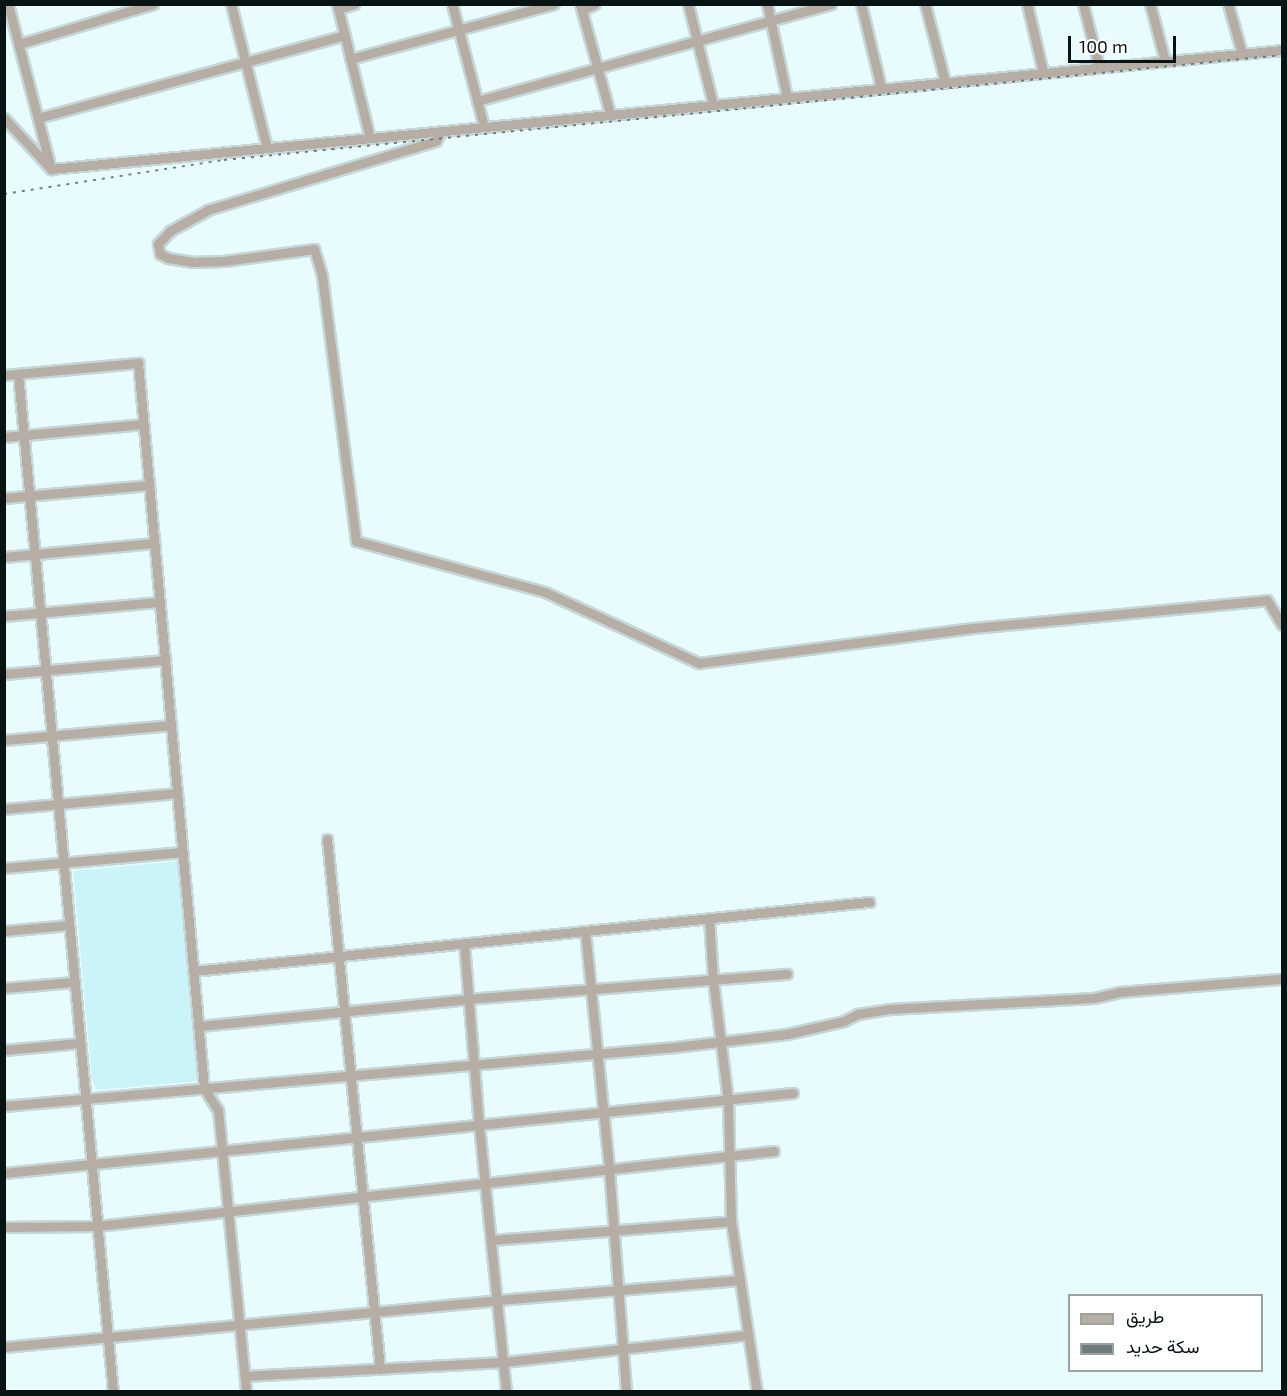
<!DOCTYPE html>
<html>
<head>
<meta charset="utf-8">
<style>
  body { margin:0 }
  #map { position:relative; width:1287px; height:1396px; overflow:hidden; background:#e9fcfd; font-family:"Exo 2",Vazirmatn,sans-serif }
  div>[style] { position:absolute }
  .built>* { inset:0; background:#caf4f8 }
  .roads { filter:drop-shadow(2px 0 #c5d7d8) drop-shadow(-2px 0 #c5d7d8) drop-shadow(0 2px #c5d7d8) drop-shadow(0 -2px #c5d7d8) }
  .minor>* { height:9px; margin:-4.5px; padding:0 4.5px; transform-origin:4.5px; border-radius:4.5px; background:#b6ada5 }
  .rail>* { height:2px; margin-top:-1px; transform-origin:0; background:repeating-linear-gradient(90deg,#6e7c7d 0 3px,transparent 0 9px) }
  span { translate:-50% -50%; white-space:nowrap; text-align:center; line-height:1.15; -webkit-text-stroke:6px #fff; paint-order:stroke }
  .frame { position:absolute; inset:0; border:6px solid #081314; pointer-events:none }
  .legend { position:absolute; left:1068px; top:1294px; width:195px; height:78px; box-sizing:border-box; background:#fff; border:2px solid #9ca1a1; margin:0; padding:8px 10px; list-style:none; font-size:18px; color:#081314 }
  .legend li { display:flex; align-items:center; gap:12px; height:30px }
  .legend b { width:30px; border:2px solid #9ca1a1 }
  .scale { position:absolute; left:1068px; top:36px; width:108px; height:27px; box-sizing:border-box; border:3px solid #081314; border-top:0; padding-left:8px; font-size:18px; line-height:21px; white-space:nowrap; color:#081314; -webkit-text-stroke:4px #fff; paint-order:stroke }
</style>
</head>
<body>
<div id="map">
  <div class="built">
    <div style="clip-path:polygon(179px 861px,200px 1081px,97px 1090px,92px 1080px,73px 871px)"></div>
  </div>
  <div class="roads">
    <div class="minor">
      <div style="left:8px;top:4px;width:171px;rotate:75.4deg"></div>
      <div style="left:231px;top:4px;width:148px;rotate:76deg"></div>
      <div style="left:337px;top:4px;width:138px;rotate:76.2deg"></div>
      <div style="left:452px;top:4px;width:127px;rotate:75.4deg"></div>
      <div style="left:580px;top:4px;width:114px;rotate:74.7deg"></div>
      <div style="left:688px;top:4px;width:103px;rotate:76deg"></div>
      <div style="left:767px;top:4px;width:95px;rotate:77.9deg"></div>
      <div style="left:861px;top:4px;width:86px;rotate:76.6deg"></div>
      <div style="left:925px;top:4px;width:81px;rotate:75.6deg"></div>
      <div style="left:1027px;top:4px;width:70px;rotate:76.8deg"></div>
      <div style="left:1083px;top:4px;width:65px;rotate:75.7deg"></div>
      <div style="left:1150px;top:4px;width:59px;rotate:75.3deg"></div>
      <div style="left:1228px;top:4px;width:52px;rotate:74.4deg"></div>
      <div style="left:338px;top:9px;width:17px;rotate:-17deg"></div>
      <div style="left:582px;top:10px;width:14px;rotate:-25deg"></div>
      <div style="left:19px;top:44px;width:140px;rotate:-16.6deg"></div>
      <div style="left:350px;top:59px;width:211px;rotate:-15.1deg"></div>
      <div style="left:477px;top:101px;width:367px;rotate:-15.3deg"></div>
      <div style="left:4px;top:118px;width:67px;rotate:47.4deg"></div>
      <div style="left:38px;top:118px;width:318px;rotate:-15.1deg"></div>
      <div style="left:441px;top:131px;width:11px;rotate:117deg"></div>
      <div style="left:436px;top:141px;width:238px;rotate:163.2deg"></div>
      <div style="left:208px;top:210px;width:43px;rotate:151.1deg"></div>
      <div style="left:170px;top:231px;width:18px;rotate:133deg"></div>
      <div style="left:158px;top:244px;width:10px;rotate:79deg"></div>
      <div style="left:160px;top:254px;width:9px;rotate:27deg"></div>
      <div style="left:168px;top:258px;width:24px;rotate:9deg"></div>
      <div style="left:192px;top:262px;width:32px;rotate:-2deg"></div>
      <div style="left:224px;top:261px;width:91px;rotate:-7.6deg"></div>
      <div style="left:314px;top:249px;width:28px;rotate:73deg"></div>
      <div style="left:322px;top:276px;width:267px;rotate:82.7deg"></div>
      <div style="left:356px;top:541px;width:196px;rotate:15.1deg"></div>
      <div style="left:545px;top:592px;width:170px;rotate:24.8deg"></div>
      <div style="left:699px;top:663px;width:276px;rotate:-7.3deg"></div>
      <div style="left:973px;top:628px;width:295px;rotate:-5.4deg"></div>
      <div style="left:1267px;top:600px;width:29px;rotate:59deg"></div>
      <div style="left:51px;top:169px;width:1237px;rotate:-5.52deg"></div>
      <div style="left:18px;top:374px;width:1022px;rotate:84.67deg"></div>
      <div style="left:4px;top:375px;width:135px;rotate:-5.1deg"></div>
      <div style="left:138px;top:363px;width:728px;rotate:84.8deg"></div>
      <div style="left:204px;top:1088px;width:26px;rotate:58deg"></div>
      <div style="left:218px;top:1110px;width:283px;rotate:84.3deg"></div>
      <div style="left:4px;top:437px;width:140px;rotate:-5.3deg"></div>
      <div style="left:4px;top:498px;width:146px;rotate:-5.1deg"></div>
      <div style="left:4px;top:557px;width:151px;rotate:-5.3deg"></div>
      <div style="left:4px;top:616px;width:156px;rotate:-5.2deg"></div>
      <div style="left:4px;top:674px;width:162px;rotate:-5deg"></div>
      <div style="left:4px;top:740px;width:168px;rotate:-5.1deg"></div>
      <div style="left:4px;top:809px;width:174px;rotate:-5.3deg"></div>
      <div style="left:327px;top:839px;width:533px;rotate:84.29deg"></div>
      <div style="left:4px;top:868px;width:179px;rotate:-5.1deg"></div>
      <div style="left:709px;top:918px;width:62px;rotate:86.3deg"></div>
      <div style="left:713px;top:980px;width:121px;rotate:82.9deg"></div>
      <div style="left:728px;top:1100px;width:121px;rotate:88.6deg"></div>
      <div style="left:731px;top:1221px;width:173px;rotate:81.4deg"></div>
      <div style="left:4px;top:931px;width:65px;rotate:-5.3deg"></div>
      <div style="left:585px;top:931px;width:239px;rotate:84.2deg"></div>
      <div style="left:609px;top:1169px;width:224px;rotate:85.6deg"></div>
      <div style="left:464px;top:944px;width:182px;rotate:85.3deg"></div>
      <div style="left:479px;top:1125px;width:268px;rotate:84.2deg"></div>
      <div style="left:194px;top:971px;width:679px;rotate:-5.84deg"></div>
      <div style="left:4px;top:988px;width:70px;rotate:-4.9deg"></div>
      <div style="left:199px;top:1026px;width:270px;rotate:-5.7deg"></div>
      <div style="left:468px;top:999px;width:320px;rotate:-4.5deg"></div>
      <div style="left:4px;top:1050px;width:76px;rotate:-5.3deg"></div>
      <div style="left:4px;top:1106px;width:674px;rotate:-5.03deg"></div>
      <div style="left:675px;top:1047px;width:113px;rotate:-6.6deg"></div>
      <div style="left:787px;top:1034px;width:58px;rotate:-12.8deg"></div>
      <div style="left:844px;top:1021px;width:16px;rotate:-27deg"></div>
      <div style="left:858px;top:1014px;width:31px;rotate:-9deg"></div>
      <div style="left:889px;top:1009px;width:205px;rotate:-3.1deg"></div>
      <div style="left:1094px;top:998px;width:26px;rotate:-13deg"></div>
      <div style="left:1119px;top:992px;width:164px;rotate:-4.6deg"></div>
      <div style="left:4px;top:1173px;width:793px;rotate:-5.79deg"></div>
      <div style="left:4px;top:1227px;width:93px;rotate:-0.6deg"></div>
      <div style="left:97px;top:1226px;width:681px;rotate:-6.32deg"></div>
      <div style="left:492px;top:1240px;width:240px;rotate:-4.5deg"></div>
      <div style="left:4px;top:1347px;width:496px;rotate:-5.4deg"></div>
      <div style="left:498px;top:1300px;width:243px;rotate:-4.7deg"></div>
      <div style="left:245px;top:1376px;width:259px;rotate:-3.1deg"></div>
      <div style="left:504px;top:1362px;width:245px;rotate:-6.3deg"></div>
    </div>
  </div>
  <div class="rail">
    <div style="left:4px;top:194px;width:223px;rotate:-8.8deg"></div>
    <div style="left:224px;top:160px;width:1063px;rotate:-5.67deg"></div>
  </div>
  <div class="frame"></div>
  <ul class="legend">
  <li><b style="height:8px;background:#b6ada5"></b>طريق</li>
  <li><b style="height:8px;background:#6e7c7d"></b>سكة حديد</li>
  </ul>
  <div class="scale">100 m</div>
</div>
</body>
</html>
